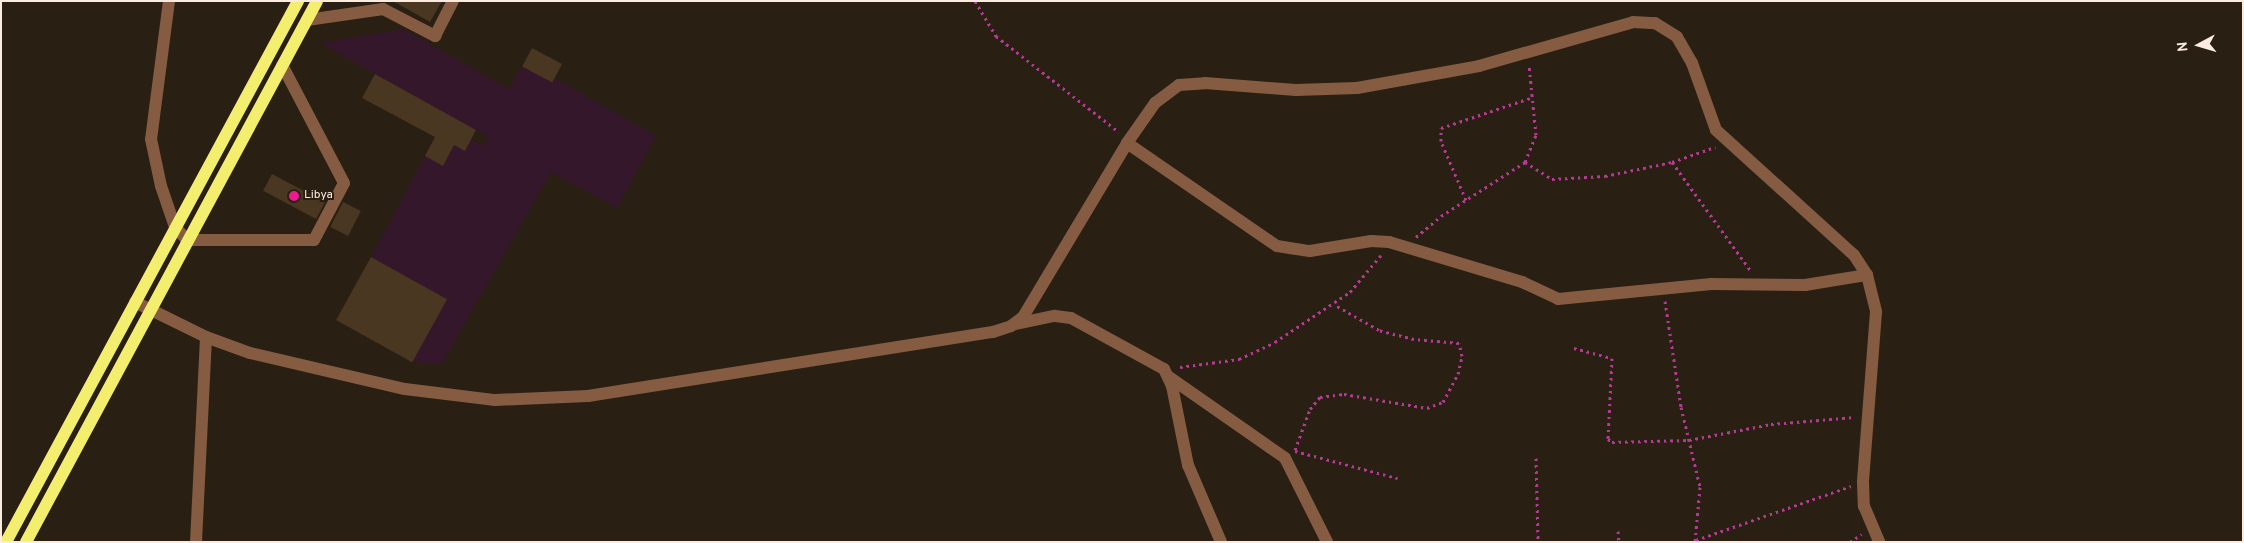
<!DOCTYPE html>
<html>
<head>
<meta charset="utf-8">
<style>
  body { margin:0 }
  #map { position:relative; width:2244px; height:543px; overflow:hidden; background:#2a1f13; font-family:Overpass,sans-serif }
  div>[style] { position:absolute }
  .green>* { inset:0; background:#34172b }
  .building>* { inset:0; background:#4a3721; transform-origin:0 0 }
  .path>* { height:3px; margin-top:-1.5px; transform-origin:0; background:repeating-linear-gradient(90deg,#b43b93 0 2.5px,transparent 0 6.5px) }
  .minor>* { height:12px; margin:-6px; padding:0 6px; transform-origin:6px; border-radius:6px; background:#855b42 }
  .major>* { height:12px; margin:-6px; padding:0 6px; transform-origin:6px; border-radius:6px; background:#f4ee6f }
  .dots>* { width:14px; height:14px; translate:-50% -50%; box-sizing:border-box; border:2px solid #2a1f13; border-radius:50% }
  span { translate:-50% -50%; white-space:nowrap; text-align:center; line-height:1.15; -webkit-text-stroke:4px #2a1f13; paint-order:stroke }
  .poi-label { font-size:12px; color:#fcecdf }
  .left { translate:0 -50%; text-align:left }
  .frame { position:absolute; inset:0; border:2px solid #fcecdf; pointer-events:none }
  .north { position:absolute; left:2174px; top:20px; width:50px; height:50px; -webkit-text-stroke:4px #2a1f13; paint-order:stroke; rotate:264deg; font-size:14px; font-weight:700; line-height:20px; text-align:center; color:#fcecdf }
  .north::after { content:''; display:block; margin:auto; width:18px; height:22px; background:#fcecdf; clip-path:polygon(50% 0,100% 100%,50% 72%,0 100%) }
</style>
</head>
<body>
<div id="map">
  <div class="green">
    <div style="clip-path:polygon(403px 29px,509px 89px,522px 66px,552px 82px,554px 78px,656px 136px,617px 208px,551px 172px,442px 364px,412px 362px,446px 299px,371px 257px,425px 156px,443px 166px,454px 145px,471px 139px,483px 146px,488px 137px,320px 43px)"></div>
  </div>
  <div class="building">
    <div style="clip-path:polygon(393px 1px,442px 1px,430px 22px)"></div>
    <div style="left:532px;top:48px;width:34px;height:21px;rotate:28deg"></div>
    <div style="clip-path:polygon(375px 74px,476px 130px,465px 151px,454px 145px,443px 166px,425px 156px,435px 137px,362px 98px)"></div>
    <div style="left:272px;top:174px;width:60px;height:19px;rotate:28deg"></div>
    <div style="left:343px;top:202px;width:20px;height:28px;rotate:27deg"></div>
    <div style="left:371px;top:257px;width:87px;height:72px;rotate:29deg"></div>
  </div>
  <div class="path">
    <div style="left:975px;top:1px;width:41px;rotate:59deg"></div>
    <div style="left:996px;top:36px;width:156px;rotate:38deg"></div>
    <div style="left:1525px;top:162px;width:32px;rotate:32deg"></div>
    <div style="left:1552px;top:179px;width:53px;rotate:-3.2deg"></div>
    <div style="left:1605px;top:176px;width:68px;rotate:-11.8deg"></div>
    <div style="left:1672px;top:162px;width:46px;rotate:-19.2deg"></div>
    <div style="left:1672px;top:162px;width:135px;rotate:54.1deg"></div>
    <div style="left:1466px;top:200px;width:64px;rotate:-113deg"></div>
    <div style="left:1441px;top:141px;width:13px;rotate:-90deg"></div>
    <div style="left:1441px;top:128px;width:97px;rotate:-18.6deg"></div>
    <div style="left:1416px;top:237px;width:33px;rotate:-40deg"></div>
    <div style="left:1441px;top:216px;width:100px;rotate:-32.7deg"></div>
    <div style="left:1525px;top:162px;width:29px;rotate:-68deg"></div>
    <div style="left:1536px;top:135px;width:70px;rotate:-95.7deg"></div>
    <div style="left:1665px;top:301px;width:107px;rotate:81.4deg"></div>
    <div style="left:1681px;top:407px;width:82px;rotate:76.6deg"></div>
    <div style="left:1700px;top:487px;width:55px;rotate:95.2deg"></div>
    <div style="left:1574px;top:348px;width:39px;rotate:15deg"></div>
    <div style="left:1612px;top:358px;width:81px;rotate:92.8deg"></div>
    <div style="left:1608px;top:439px;width:5px;rotate:37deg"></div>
    <div style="left:1612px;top:442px;width:77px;rotate:-1.5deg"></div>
    <div style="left:1689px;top:440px;width:84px;rotate:-11deg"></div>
    <div style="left:1771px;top:424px;width:84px;rotate:-4.8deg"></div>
    <div style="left:1180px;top:367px;width:60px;rotate:-7.7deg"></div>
    <div style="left:1239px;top:359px;width:40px;rotate:-25deg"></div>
    <div style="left:1275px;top:342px;width:90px;rotate:-33.7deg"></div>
    <div style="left:1350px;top:292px;width:48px;rotate:-50deg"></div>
    <div style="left:1295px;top:450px;width:44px;rotate:-69.9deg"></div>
    <div style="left:1310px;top:409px;width:16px;rotate:-50deg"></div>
    <div style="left:1320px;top:397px;width:24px;rotate:-7deg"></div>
    <div style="left:1344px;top:394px;width:84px;rotate:9.6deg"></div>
    <div style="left:1427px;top:408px;width:17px;rotate:-21deg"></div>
    <div style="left:1443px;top:402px;width:32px;rotate:-62deg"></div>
    <div style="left:1458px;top:374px;width:18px;rotate:-77deg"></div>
    <div style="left:1462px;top:356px;width:13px;rotate:-103deg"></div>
    <div style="left:1459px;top:343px;width:45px;rotate:-174.9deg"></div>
    <div style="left:1414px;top:339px;width:36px;rotate:-166deg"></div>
    <div style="left:1379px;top:330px;width:51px;rotate:-150.4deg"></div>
    <div style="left:1295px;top:451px;width:106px;rotate:14.8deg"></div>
    <div style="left:1536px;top:458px;width:84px;rotate:88.6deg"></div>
    <div style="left:1618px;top:531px;width:11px;rotate:85deg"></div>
    <div style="left:1696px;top:540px;width:164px;rotate:-19.2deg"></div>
    <div style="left:1850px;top:542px;width:14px;rotate:-34deg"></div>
  </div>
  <div class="minor">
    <div style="left:169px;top:1px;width:139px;rotate:97.4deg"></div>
    <div style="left:151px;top:139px;width:48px;rotate:78deg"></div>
    <div style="left:161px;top:186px;width:43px;rotate:71.1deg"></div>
    <div style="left:175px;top:227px;width:18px;rotate:47deg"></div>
    <div style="left:187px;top:240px;width:127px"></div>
    <div style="left:314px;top:240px;width:64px;rotate:-62.2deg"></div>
    <div style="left:344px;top:183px;width:133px;rotate:-117.7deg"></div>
    <div style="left:307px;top:20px;width:77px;rotate:-8.2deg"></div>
    <div style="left:383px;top:9px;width:59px;rotate:27.4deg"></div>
    <div style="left:435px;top:36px;width:39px;rotate:-63deg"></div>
    <div style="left:1127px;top:143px;width:182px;rotate:34.5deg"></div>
    <div style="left:1277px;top:246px;width:33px;rotate:9deg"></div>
    <div style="left:1310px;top:251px;width:62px;rotate:-9.3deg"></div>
    <div style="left:1371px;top:241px;width:18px;rotate:3deg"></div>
    <div style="left:1389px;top:242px;width:139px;rotate:16.7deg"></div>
    <div style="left:1522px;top:282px;width:40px;rotate:25deg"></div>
    <div style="left:1558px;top:299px;width:154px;rotate:-5.6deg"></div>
    <div style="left:1711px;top:284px;width:94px;rotate:0.6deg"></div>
    <div style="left:1805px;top:285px;width:63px;rotate:-9.2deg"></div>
    <div style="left:135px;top:302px;width:79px;rotate:26.2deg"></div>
    <div style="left:206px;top:337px;width:47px;rotate:20deg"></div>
    <div style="left:250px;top:353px;width:159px;rotate:13.1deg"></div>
    <div style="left:405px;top:389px;width:91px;rotate:7deg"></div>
    <div style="left:495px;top:400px;width:93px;rotate:-2.5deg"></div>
    <div style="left:588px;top:396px;width:410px;rotate:-9deg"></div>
    <div style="left:993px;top:332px;width:19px;rotate:-18deg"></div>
    <div style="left:1011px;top:326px;width:15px;rotate:-37deg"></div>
    <div style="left:1023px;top:317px;width:203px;rotate:-59.1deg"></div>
    <div style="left:1127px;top:143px;width:49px;rotate:-55deg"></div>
    <div style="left:1155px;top:103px;width:30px;rotate:-37deg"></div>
    <div style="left:1179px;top:85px;width:26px;rotate:-4deg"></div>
    <div style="left:1205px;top:83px;width:91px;rotate:4.4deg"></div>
    <div style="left:1296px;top:90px;width:61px;rotate:-1.9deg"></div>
    <div style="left:1357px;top:88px;width:124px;rotate:-10.2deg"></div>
    <div style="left:1479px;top:66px;width:160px;rotate:-15.9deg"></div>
    <div style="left:1633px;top:22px;width:22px;rotate:3deg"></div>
    <div style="left:1655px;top:23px;width:26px;rotate:32deg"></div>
    <div style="left:1677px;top:37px;width:30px;rotate:60deg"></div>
    <div style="left:1692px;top:63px;width:71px;rotate:70.3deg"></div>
    <div style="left:1716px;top:130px;width:186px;rotate:42.2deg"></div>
    <div style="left:1854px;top:255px;width:24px;rotate:57deg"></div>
    <div style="left:1867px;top:275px;width:38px;rotate:76deg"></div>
    <div style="left:1876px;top:312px;width:170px;rotate:94.4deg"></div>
    <div style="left:1863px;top:482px;width:24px;rotate:88deg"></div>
    <div style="left:1864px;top:506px;width:39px;rotate:67deg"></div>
    <div style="left:1016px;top:324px;width:40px;rotate:-12deg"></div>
    <div style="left:1055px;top:316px;width:16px;rotate:7deg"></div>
    <div style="left:1071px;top:318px;width:106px;rotate:28.7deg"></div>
    <div style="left:1164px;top:369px;width:19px;rotate:65deg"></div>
    <div style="left:1172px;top:386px;width:81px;rotate:78.6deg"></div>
    <div style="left:1188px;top:465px;width:84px;rotate:66.8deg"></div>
    <div style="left:1169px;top:377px;width:141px;rotate:34.9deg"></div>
    <div style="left:1285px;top:458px;width:94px;rotate:63.4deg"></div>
    <div style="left:196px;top:542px;width:205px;rotate:-87.2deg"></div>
  </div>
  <div class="major">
    <div style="left:6px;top:542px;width:615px;rotate:-61.64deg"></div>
    <div style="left:26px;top:542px;width:614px;rotate:-61.72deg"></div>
  </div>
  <div class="dots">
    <div style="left:294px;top:196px;background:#ed1a92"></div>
  </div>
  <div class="poi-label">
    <span class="left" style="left:304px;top:196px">Libya</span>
  </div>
  <div class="frame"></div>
  <div class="north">N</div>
</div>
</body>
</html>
